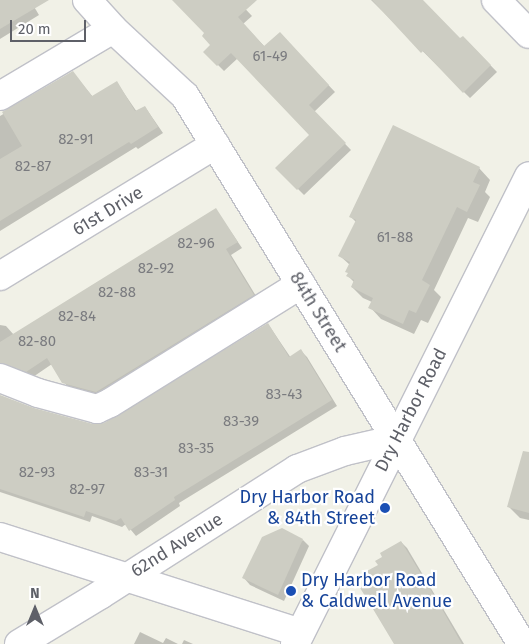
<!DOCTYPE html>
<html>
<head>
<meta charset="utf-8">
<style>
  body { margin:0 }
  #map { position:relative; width:529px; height:644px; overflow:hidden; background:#f1f1e7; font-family:"Fira Sans",sans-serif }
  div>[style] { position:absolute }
  .shadow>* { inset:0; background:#0003 }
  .building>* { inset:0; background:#cdcdc3 }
  .roads { filter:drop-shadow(1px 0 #c0c1c8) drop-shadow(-1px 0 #c0c1c8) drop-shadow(0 1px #c0c1c8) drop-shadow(0 -1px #c0c1c8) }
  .minor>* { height:28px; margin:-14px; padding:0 14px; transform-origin:14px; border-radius:14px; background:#fff }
  .dots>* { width:14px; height:14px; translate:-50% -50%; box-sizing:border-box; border:2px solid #fff; border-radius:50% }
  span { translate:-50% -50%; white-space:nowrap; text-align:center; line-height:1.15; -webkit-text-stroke:4.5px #fff; paint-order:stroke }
  .number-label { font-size:15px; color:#7a7b7f }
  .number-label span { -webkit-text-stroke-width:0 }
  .street-label { font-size:18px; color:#5e6068 }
  .transit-label { font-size:18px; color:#164399 }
  .right { translate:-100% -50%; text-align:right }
  .left { translate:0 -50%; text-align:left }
  .north { position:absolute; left:10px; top:584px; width:50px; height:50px; -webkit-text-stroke:4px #fff; paint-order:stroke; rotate:0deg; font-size:14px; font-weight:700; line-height:20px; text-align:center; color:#5e6068 }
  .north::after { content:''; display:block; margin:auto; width:18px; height:22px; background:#5e6068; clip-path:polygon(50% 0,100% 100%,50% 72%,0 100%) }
  .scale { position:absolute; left:10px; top:20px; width:76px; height:22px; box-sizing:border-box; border:2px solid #5e6068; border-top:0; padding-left:6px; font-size:15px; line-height:18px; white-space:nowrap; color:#5e6068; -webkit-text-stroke:4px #fff; paint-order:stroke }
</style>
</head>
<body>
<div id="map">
  <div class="shadow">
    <div style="clip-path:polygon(0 0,30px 0,39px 15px,0 39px)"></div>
    <div style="clip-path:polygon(174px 0,237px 0,252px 16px,243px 24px,265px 47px,286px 40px,335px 92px,314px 112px,351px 150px,304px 195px,277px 168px,311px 135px,238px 58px,224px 71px,205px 52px,212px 45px,206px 33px)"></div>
    <div style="clip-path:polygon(371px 0,422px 0,460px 40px,463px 37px,497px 72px,470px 98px)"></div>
    <div style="clip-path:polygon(73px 73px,93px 97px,117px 83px,137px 112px,145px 107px,163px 133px,138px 149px,136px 147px,0 231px,0 116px)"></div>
    <div style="clip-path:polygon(479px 168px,490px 180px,485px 192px,490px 197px,478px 222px,468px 218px,434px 290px,441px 297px,428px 323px,421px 320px,414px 334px,381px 319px,370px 307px,372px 302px,363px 298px,352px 287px,354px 282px,348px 276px,350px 265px,340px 256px,356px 222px,351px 217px)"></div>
    <div style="clip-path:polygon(216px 210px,242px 248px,231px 255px,259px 301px,102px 397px,69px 389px,52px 364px,33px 377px,0 370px,0 325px,6px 326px,14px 335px)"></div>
    <div style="clip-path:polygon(268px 324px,291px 358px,301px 351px,307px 357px,337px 406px,179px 503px,180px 506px,136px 536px,126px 524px,122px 527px,92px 516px,90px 522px,0 492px,0 396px,33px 409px,93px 425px,103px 425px)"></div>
    <div style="clip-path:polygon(529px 470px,529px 520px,520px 518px,509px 507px)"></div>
    <div style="clip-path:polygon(303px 540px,309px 546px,284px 601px,250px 585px,244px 578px)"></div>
    <div style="clip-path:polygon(401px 542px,407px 548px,464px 644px,395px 644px,374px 581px,380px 565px)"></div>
    <div style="clip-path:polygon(140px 632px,163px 643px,166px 638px,178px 644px,134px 644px)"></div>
    <div style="clip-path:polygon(184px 640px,193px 644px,182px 644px)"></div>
  </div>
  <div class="building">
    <div style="clip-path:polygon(0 0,49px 0,0 29px)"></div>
    <div style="clip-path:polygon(172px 0,257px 0,238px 17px,264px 46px,280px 32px,329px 85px,309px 105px,346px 143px,297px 190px,275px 168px,309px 135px,231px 53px,217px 66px,203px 52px,210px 45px,202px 36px,204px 33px)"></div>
    <div style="clip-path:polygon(372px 0,423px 0,460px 38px,463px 36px,491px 65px,463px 93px,423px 51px,421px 53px)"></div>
    <div style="clip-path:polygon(73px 71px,92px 96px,117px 81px,135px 111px,145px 106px,158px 127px,131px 144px,129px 142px,0 221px,0 159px,22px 146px,2px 112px)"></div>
    <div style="clip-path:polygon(393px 125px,480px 167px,473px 182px,480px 185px,467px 212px,457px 207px,422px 280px,430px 285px,416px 313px,409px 310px,403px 324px,368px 308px,373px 298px,351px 287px,354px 280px,346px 276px,348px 273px,345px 272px,350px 262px,338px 256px,356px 220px,349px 217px)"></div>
    <div style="clip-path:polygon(216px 208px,238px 242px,226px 249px,254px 295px,96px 392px,62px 383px,47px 358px,26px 372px,0 363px,0 342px)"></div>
    <div style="clip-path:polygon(268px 323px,289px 357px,301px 349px,332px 400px,174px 497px,175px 500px,129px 531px,121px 518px,116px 521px,86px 511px,84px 517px,0 489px,0 395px,34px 408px,93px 424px,104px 423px)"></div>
    <div style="clip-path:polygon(523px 451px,529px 452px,529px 513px,507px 507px)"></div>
    <div style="clip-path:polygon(282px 528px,303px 539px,278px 595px,242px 578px,262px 537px)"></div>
    <div style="clip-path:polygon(401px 541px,435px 597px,462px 644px,394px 644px,367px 599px,360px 588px,373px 581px,367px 571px,378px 565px,375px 561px,382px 557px,380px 553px)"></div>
  </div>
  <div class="roads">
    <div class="minor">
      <div style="left:87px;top:0;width:39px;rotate:48deg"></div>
      <div style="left:113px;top:29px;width:98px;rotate:42.9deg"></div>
      <div style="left:185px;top:96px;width:643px;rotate:58.41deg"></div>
      <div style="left:496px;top:0;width:47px;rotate:45.9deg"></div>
      <div style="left:0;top:96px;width:131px;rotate:-30.7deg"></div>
      <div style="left:0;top:276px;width:252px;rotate:-31.4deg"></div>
      <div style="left:0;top:378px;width:41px;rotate:21.5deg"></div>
      <div style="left:38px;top:393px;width:61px;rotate:15.2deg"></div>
      <div style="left:97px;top:409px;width:14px;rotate:-25deg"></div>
      <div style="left:110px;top:403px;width:225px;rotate:-31.9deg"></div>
      <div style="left:0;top:537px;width:315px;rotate:17.7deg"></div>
      <div style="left:19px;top:644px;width:95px;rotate:-31.2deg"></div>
      <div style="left:100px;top:595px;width:234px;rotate:-32.6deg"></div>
      <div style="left:297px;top:469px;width:51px;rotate:-20.6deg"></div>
      <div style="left:345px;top:451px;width:53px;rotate:-13deg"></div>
      <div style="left:295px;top:644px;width:523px;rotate:-63.43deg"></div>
    </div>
  </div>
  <div class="dots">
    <div style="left:385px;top:508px;background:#1a4fb4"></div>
    <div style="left:291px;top:591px;background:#1a4fb4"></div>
  </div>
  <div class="number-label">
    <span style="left:270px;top:57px">61-49</span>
    <span style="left:76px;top:140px">82-91</span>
    <span style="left:33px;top:167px">82-87</span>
    <span style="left:395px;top:238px">61-88</span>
    <span style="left:196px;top:244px">82-96</span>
    <span style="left:156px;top:269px">82-92</span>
    <span style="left:117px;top:293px">82-88</span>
    <span style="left:77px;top:317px">82-84</span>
    <span style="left:37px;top:342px">82-80</span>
    <span style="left:284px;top:395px">83-43</span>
    <span style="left:241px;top:422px">83-39</span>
    <span style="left:196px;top:449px">83-35</span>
    <span style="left:37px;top:473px">82-93</span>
    <span style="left:151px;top:473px">83-31</span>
    <span style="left:87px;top:490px">82-97</span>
  </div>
  <div class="street-label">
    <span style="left:108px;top:211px;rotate:-31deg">61st Drive</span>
    <span style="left:318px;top:312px;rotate:58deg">84th Street</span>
    <span style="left:411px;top:410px;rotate:-63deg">Dry Harbor Road</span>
    <span style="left:177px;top:545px;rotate:-32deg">62nd Avenue</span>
  </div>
  <div class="transit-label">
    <span class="right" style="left:375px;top:508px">Dry Harbor Road<br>&amp; 84th Street</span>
    <span class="left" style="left:301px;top:591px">Dry Harbor Road<br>&amp; Caldwell Avenue</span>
  </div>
  <div class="north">N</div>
  <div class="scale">20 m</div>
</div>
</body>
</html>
